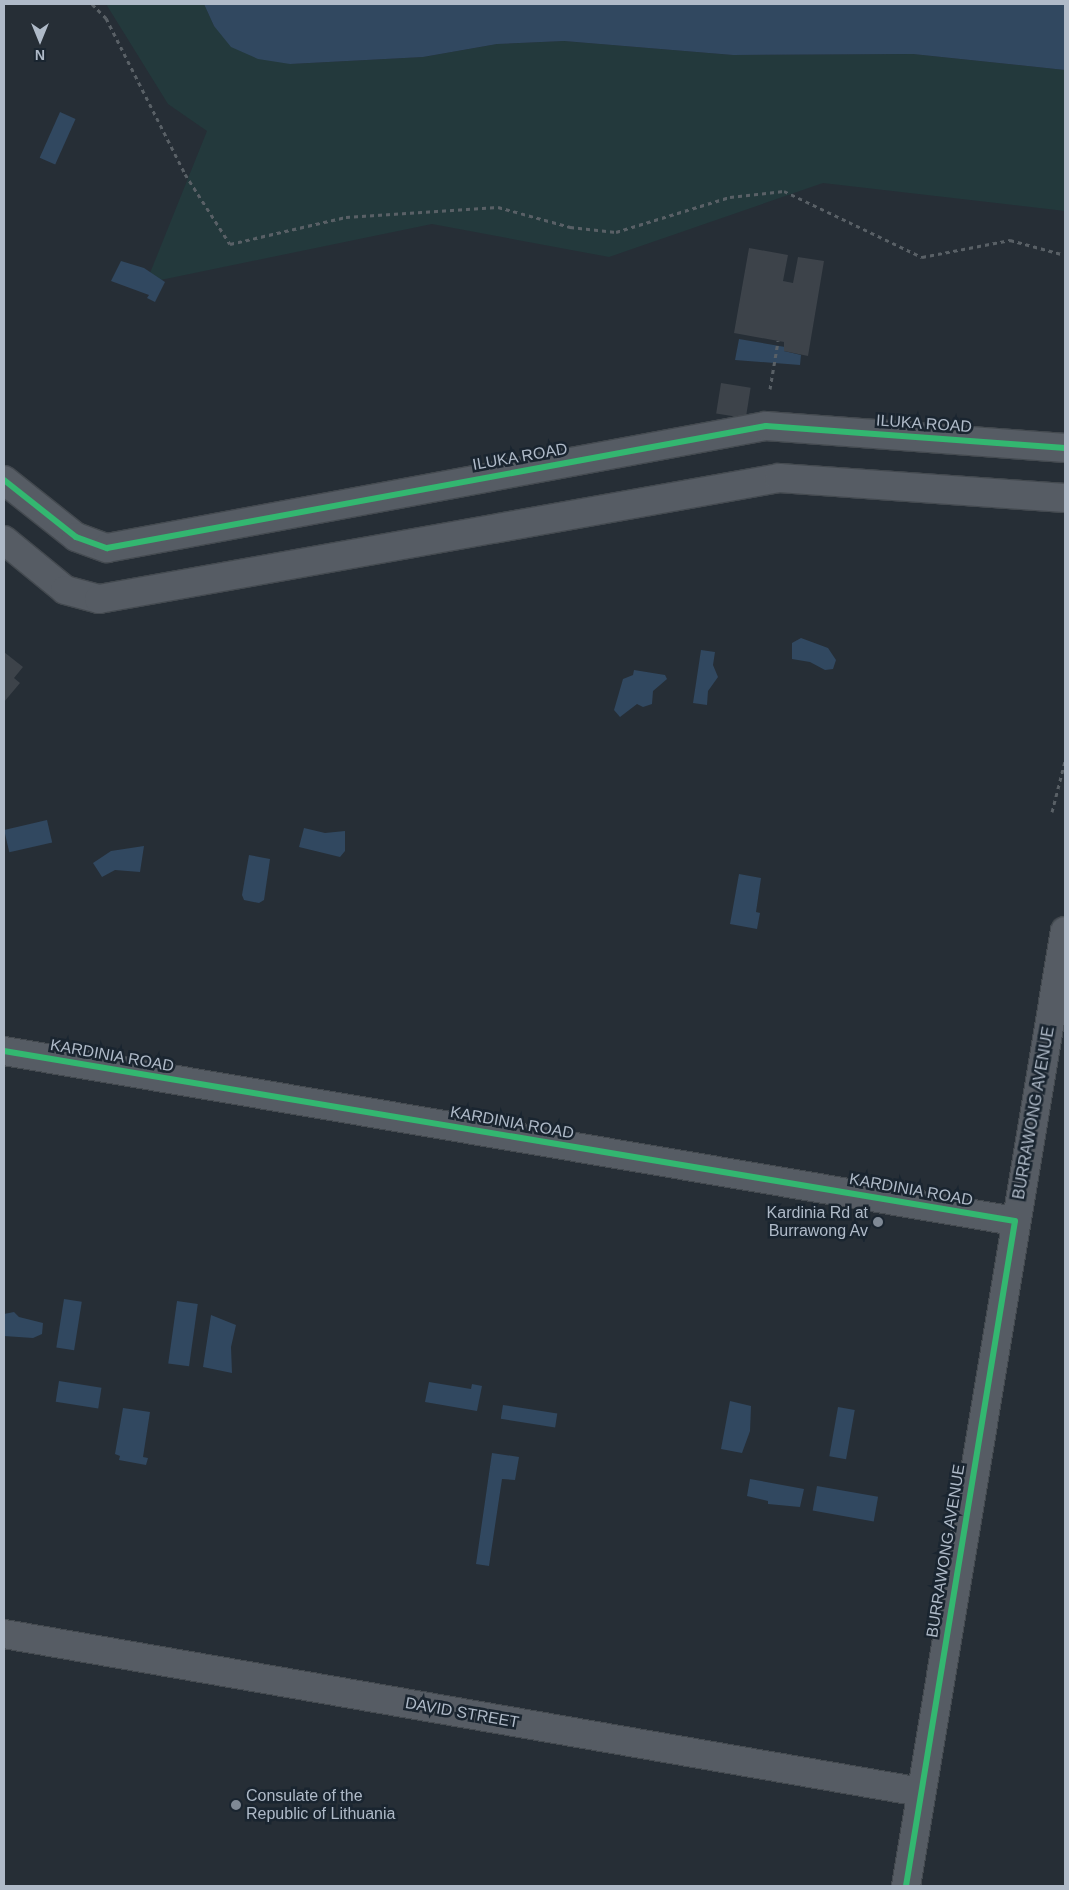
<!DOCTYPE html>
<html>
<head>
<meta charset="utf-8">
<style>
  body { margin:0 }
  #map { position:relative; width:1069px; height:1890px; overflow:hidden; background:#262e36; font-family:Arial,sans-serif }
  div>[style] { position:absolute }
  .green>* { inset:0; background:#23393c }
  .water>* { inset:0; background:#314860; transform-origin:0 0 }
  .building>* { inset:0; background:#3d434a; transform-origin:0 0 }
  .path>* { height:3px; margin-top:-1.5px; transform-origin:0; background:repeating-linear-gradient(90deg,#596066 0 4px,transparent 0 8px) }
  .roads { filter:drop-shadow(1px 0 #444a50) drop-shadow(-1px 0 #444a50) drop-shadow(0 1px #444a50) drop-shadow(0 -1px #444a50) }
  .minor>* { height:28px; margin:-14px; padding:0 14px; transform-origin:14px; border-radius:14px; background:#565c64 }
  .cycleway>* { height:6px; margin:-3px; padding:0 3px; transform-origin:3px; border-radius:3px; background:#33b770 }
  .dots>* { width:14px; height:14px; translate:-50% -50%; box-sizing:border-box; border:2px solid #1a2530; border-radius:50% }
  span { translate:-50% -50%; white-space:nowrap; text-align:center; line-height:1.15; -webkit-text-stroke:5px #1a2530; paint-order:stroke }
  .street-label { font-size:16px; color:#afbac8 }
  .poi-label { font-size:16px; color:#afbac8 }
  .right { translate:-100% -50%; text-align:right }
  .left { translate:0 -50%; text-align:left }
  .frame { position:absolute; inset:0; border:5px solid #afbac8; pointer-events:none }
  .north { position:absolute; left:15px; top:15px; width:50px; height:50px; -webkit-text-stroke:4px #1a2530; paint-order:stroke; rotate:180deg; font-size:14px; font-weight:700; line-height:20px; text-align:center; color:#afbac8 }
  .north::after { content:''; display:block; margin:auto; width:18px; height:22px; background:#afbac8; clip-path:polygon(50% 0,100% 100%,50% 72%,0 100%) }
</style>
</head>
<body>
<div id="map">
  <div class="green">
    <div style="clip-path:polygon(106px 4px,204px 4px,214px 26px,290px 64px,423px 57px,497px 44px,564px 41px,733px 55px,913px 54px,1065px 70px,1065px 211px,823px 183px,609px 257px,432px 224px,146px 283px,207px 131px,168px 104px)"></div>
  </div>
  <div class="water">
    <div style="clip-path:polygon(204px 4px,1065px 4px,1065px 70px,913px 54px,733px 55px,564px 41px,497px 44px,423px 57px,290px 64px,258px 59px,231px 47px,214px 26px)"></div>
    <div style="left:60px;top:112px;width:17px;height:50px;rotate:24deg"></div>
    <div style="clip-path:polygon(121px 261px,144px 268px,165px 282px,155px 302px,147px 298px,149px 295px,111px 281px)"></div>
    <div style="clip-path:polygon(739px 339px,785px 347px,784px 351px,801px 355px,800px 365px,735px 360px)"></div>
    <div style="clip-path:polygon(801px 638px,828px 648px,836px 660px,833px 669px,825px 670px,810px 662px,792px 659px,792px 643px)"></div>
    <div style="clip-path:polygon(701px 650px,715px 652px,713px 665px,718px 677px,708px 691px,707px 705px,693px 703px)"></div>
    <div style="clip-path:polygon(634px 670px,665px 675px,667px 679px,653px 691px,652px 704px,643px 707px,637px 704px,620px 717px,614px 710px,623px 679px,633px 675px)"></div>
    <div style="left:47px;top:820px;width:23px;height:44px;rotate:77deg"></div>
    <div style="clip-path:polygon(304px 828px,325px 833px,345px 831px,345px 851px,340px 857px,299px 847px)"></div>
    <div style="clip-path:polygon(144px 846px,140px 872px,115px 870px,102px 877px,93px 863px,111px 851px)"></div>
    <div style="clip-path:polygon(249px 855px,270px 859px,264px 900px,259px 903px,244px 900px,242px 895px)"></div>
    <div style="clip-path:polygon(739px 874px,761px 878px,756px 912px,760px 913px,757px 929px,730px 924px)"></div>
    <div style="left:64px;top:1299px;width:18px;height:49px;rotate:9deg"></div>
    <div style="left:177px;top:1301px;width:21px;height:63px;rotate:8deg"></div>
    <div style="clip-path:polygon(14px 1312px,19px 1317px,43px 1323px,42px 1334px,33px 1338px,4px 1336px,4px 1314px)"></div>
    <div style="clip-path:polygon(211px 1315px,236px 1325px,231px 1347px,232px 1373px,203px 1367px)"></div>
    <div style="left:59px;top:1381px;width:43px;height:21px;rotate:9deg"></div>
    <div style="clip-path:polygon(429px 1382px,471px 1389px,472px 1384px,482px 1386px,477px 1411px,425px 1402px)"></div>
    <div style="clip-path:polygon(730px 1401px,751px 1406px,750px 1431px,742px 1453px,721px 1449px)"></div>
    <div style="left:503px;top:1405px;width:55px;height:14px;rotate:9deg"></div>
    <div style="left:838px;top:1407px;width:17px;height:50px;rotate:10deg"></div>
    <div style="clip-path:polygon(123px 1408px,150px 1412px,143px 1457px,148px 1458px,146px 1465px,119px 1460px,120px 1456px,115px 1454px)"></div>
    <div style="clip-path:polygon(492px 1453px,519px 1457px,515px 1480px,502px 1479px,489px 1566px,476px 1564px)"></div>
    <div style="clip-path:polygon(750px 1479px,804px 1489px,800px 1507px,768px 1504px,768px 1501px,747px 1496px)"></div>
    <div style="left:817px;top:1486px;width:62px;height:25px;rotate:10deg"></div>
  </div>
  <div class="building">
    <div style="clip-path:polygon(749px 248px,788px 255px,783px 281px,793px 283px,798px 257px,824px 261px,808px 356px,784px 351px,784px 342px,734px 333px)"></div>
    <div style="left:721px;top:383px;width:30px;height:31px;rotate:9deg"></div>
    <div style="clip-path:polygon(4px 652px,23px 667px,14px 678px,20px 683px,4px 702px)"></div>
  </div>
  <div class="path">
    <div style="left:92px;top:4px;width:20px;rotate:45deg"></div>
    <div style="left:106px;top:18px;width:175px;rotate:63.1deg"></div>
    <div style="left:185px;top:174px;width:83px;rotate:57.3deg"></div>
    <div style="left:230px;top:244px;width:119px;rotate:-13.1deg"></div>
    <div style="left:346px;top:217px;width:152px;rotate:-3.8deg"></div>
    <div style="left:498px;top:207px;width:75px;rotate:15.5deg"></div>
    <div style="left:570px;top:227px;width:46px;rotate:6.2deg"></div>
    <div style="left:616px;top:232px;width:119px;rotate:-17.1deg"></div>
    <div style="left:730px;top:197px;width:54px;rotate:-6.3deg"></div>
    <div style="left:784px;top:191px;width:153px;rotate:25.6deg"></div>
    <div style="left:922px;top:257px;width:90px;rotate:-10.9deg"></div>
    <div style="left:1010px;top:240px;width:57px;rotate:15.3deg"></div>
    <div style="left:770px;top:389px;width:49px;rotate:-80.5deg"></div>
    <div style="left:1052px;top:812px;width:53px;rotate:-75.7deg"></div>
  </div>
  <div class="roads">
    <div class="minor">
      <div style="left:4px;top:480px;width:92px;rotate:38.4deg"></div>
      <div style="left:76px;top:537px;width:33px;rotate:20deg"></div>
      <div style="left:107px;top:548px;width:670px;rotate:-10.49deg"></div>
      <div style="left:766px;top:426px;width:300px;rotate:4.2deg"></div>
      <div style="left:4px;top:540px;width:79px;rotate:39.3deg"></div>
      <div style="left:65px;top:590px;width:35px;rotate:15deg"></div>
      <div style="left:99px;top:599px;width:691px;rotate:-10.09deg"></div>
      <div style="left:779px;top:478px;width:287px;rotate:4deg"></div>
      <div style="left:4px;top:1051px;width:1025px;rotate:9.55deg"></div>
      <div style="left:4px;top:1634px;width:931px;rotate:9.78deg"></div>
      <div style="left:906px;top:1886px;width:968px;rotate:-80.55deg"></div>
    </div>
  </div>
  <div class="cycleway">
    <div style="left:4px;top:480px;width:92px;rotate:38.4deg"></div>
    <div style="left:76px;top:537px;width:33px;rotate:20deg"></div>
    <div style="left:107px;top:548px;width:670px;rotate:-10.49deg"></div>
    <div style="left:766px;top:426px;width:300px;rotate:4.2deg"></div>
    <div style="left:4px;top:1051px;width:1025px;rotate:9.55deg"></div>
    <div style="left:1015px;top:1221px;width:674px;rotate:99.31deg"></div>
  </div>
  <div class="dots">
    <div style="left:878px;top:1222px;background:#7f8995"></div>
    <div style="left:236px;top:1805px;background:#7f8995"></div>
  </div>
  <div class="street-label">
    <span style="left:924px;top:424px;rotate:4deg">ILUKA ROAD</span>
    <span style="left:520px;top:457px;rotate:-10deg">ILUKA ROAD</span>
    <span style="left:112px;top:1056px;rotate:10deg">KARDINIA ROAD</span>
    <span style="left:1034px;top:1113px;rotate:-80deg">BURRAWONG AVENUE</span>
    <span style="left:512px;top:1123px;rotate:10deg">KARDINIA ROAD</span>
    <span style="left:911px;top:1190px;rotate:10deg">KARDINIA ROAD</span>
    <span style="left:946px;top:1551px;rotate:-81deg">BURRAWONG AVENUE</span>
    <span style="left:462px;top:1713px;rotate:10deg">DAVID STREET</span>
  </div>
  <div class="poi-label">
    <span class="right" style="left:868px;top:1222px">Kardinia Rd at<br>Burrawong Av</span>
    <span class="left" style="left:246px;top:1805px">Consulate of the<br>Republic of Lithuania</span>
  </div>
  <div class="frame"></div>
  <div class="north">N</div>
</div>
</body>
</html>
